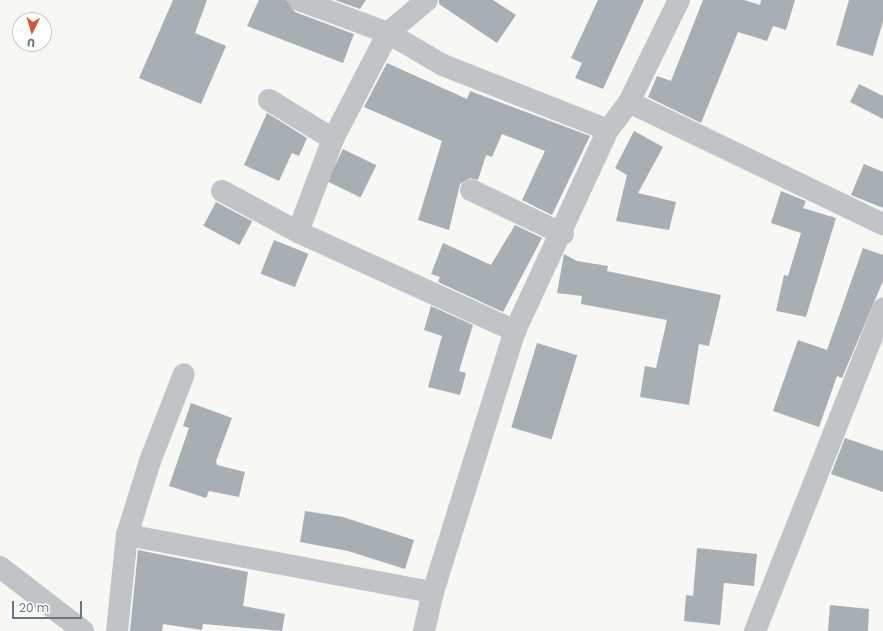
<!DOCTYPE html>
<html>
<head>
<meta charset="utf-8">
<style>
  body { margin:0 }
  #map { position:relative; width:883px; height:631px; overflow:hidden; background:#f7f7f4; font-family:Poppins,sans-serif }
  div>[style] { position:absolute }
  .building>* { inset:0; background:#a8afb4; transform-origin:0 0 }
  .minor>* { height:22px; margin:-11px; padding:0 11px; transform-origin:11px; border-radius:11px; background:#c0c4c7 }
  span { translate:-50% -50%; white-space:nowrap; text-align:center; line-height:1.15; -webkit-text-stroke:4px #fff; paint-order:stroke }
  .north { position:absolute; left:12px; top:12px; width:40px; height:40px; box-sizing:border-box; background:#fff; border:1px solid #c3c9cd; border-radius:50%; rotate:185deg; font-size:11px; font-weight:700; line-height:16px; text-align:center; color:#687883 }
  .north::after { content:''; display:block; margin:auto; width:14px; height:18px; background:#d85533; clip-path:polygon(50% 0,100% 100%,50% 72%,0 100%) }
  .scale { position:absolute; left:12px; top:601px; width:70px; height:18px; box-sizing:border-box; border:2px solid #687883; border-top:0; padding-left:5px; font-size:12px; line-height:14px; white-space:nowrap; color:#687883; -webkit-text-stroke:3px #fff; paint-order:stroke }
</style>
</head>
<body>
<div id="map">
  <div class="building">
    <div style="clip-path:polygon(173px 0,207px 0,195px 33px,226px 46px,201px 104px,139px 78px)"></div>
    <div style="clip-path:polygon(259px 0,287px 0,295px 12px,354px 34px,343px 63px,247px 26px)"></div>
    <div style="clip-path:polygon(335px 0,366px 0,360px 9px)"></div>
    <div style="clip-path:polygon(439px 0,493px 0,516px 15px,497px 43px,439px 4px)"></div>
    <div style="clip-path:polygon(598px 0,644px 0,603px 89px,575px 78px,582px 63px,571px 58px)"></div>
    <div style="clip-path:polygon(703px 0,744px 0,760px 5px,761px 0,795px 0,786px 30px,773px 26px,767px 41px,738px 32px,701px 123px,648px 97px,657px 76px,671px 81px)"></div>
    <div style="clip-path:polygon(849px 0,883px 0,883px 21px,873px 56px,836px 45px)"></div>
    <div style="clip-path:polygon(387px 63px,467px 99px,470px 91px,590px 136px,552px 215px,522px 200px,545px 151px,502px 134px,492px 157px,486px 155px,478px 180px,470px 178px,460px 184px,449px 230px,418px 220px,442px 141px,364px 107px)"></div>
    <div style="clip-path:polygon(859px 84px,883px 96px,883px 119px,850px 102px)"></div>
    <div style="clip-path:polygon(267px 113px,307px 138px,299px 156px,292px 153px,279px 181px,244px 165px)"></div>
    <div style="clip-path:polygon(634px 131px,663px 147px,638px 193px,676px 202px,669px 230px,616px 221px,627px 175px,615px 168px)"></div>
    <div style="left:343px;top:149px;width:37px;height:36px;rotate:26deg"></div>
    <div style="clip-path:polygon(864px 164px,883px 172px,883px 208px,851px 195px)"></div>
    <div style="clip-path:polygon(781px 191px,806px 201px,803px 208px,836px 218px,806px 317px,776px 311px,784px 275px,788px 276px,801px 233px,771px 223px)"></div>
    <div style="left:216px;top:202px;width:41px;height:27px;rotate:28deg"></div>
    <div style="clip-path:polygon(515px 225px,542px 238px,503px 312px,438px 282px,440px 277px,431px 274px,443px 243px,491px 265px)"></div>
    <div style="left:274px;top:240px;width:37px;height:36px;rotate:22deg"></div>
    <div style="clip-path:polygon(863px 248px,883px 255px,883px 281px,842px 378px,837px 376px,819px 427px,773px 411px,798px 340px,827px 350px)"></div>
    <div style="clip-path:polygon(564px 254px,577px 261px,608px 266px,607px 271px,721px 295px,709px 346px,699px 344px,689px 405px,640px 397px,645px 366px,656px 368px,667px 320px,581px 304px,582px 296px,557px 293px)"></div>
    <div style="clip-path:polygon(431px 306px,473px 325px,459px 371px,466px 373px,460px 395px,428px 387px,442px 336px,424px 330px)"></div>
    <div style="left:537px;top:343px;width:42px;height:88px;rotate:17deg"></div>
    <div style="clip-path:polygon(191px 403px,232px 418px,216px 461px,217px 465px,245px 472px,239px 497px,209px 491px,206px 498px,169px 486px,189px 428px,183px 426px)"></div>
    <div style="clip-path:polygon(845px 438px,883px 451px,883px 492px,831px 474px)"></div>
    <div style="clip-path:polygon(305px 511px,343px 517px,414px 540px,405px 569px,348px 551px,300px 542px)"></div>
    <div style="clip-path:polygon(697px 548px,757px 554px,754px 586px,724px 583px,720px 625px,684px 621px,686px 595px,693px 596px)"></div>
    <div style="clip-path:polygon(138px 550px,248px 572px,243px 606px,285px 614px,282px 631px,203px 624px,202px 630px,163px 624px,162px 631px,130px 631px)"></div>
    <div style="clip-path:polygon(830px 605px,869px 609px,868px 631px,828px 631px)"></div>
  </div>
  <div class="minor">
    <div style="left:299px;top:0;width:95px;rotate:20.3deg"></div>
    <div style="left:388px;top:33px;width:64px;rotate:30.2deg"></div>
    <div style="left:443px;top:65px;width:177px;rotate:21.5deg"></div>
    <div style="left:269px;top:100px;width:75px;rotate:31.4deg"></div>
    <div style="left:629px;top:102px;width:282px;rotate:25.7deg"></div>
    <div style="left:471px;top:190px;width:102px;rotate:25.6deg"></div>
    <div style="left:222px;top:191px;width:86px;rotate:28.3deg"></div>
    <div style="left:298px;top:232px;width:239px;rotate:24.5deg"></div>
    <div style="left:298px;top:232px;width:99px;rotate:-69.4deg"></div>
    <div style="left:333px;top:139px;width:119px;rotate:-62.6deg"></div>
    <div style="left:388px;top:33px;width:51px;rotate:-40.2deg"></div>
    <div style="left:127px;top:535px;width:311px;rotate:10.6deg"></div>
    <div style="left:0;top:567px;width:105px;rotate:37.6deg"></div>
    <div style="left:117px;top:631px;width:97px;rotate:-84.1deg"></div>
    <div style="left:127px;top:535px;width:77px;rotate:-72.7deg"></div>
    <div style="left:150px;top:461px;width:93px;rotate:-68.7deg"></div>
    <div style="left:424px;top:631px;width:40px;rotate:-77deg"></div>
    <div style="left:433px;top:592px;width:274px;rotate:-72.6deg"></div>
    <div style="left:515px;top:331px;width:221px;rotate:-65.2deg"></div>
    <div style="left:608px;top:130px;width:35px;rotate:-53deg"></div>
    <div style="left:629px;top:102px;width:114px;rotate:-63.9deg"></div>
    <div style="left:755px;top:631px;width:347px;rotate:-68.3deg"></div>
  </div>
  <div class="north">U</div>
  <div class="scale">20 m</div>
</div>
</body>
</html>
